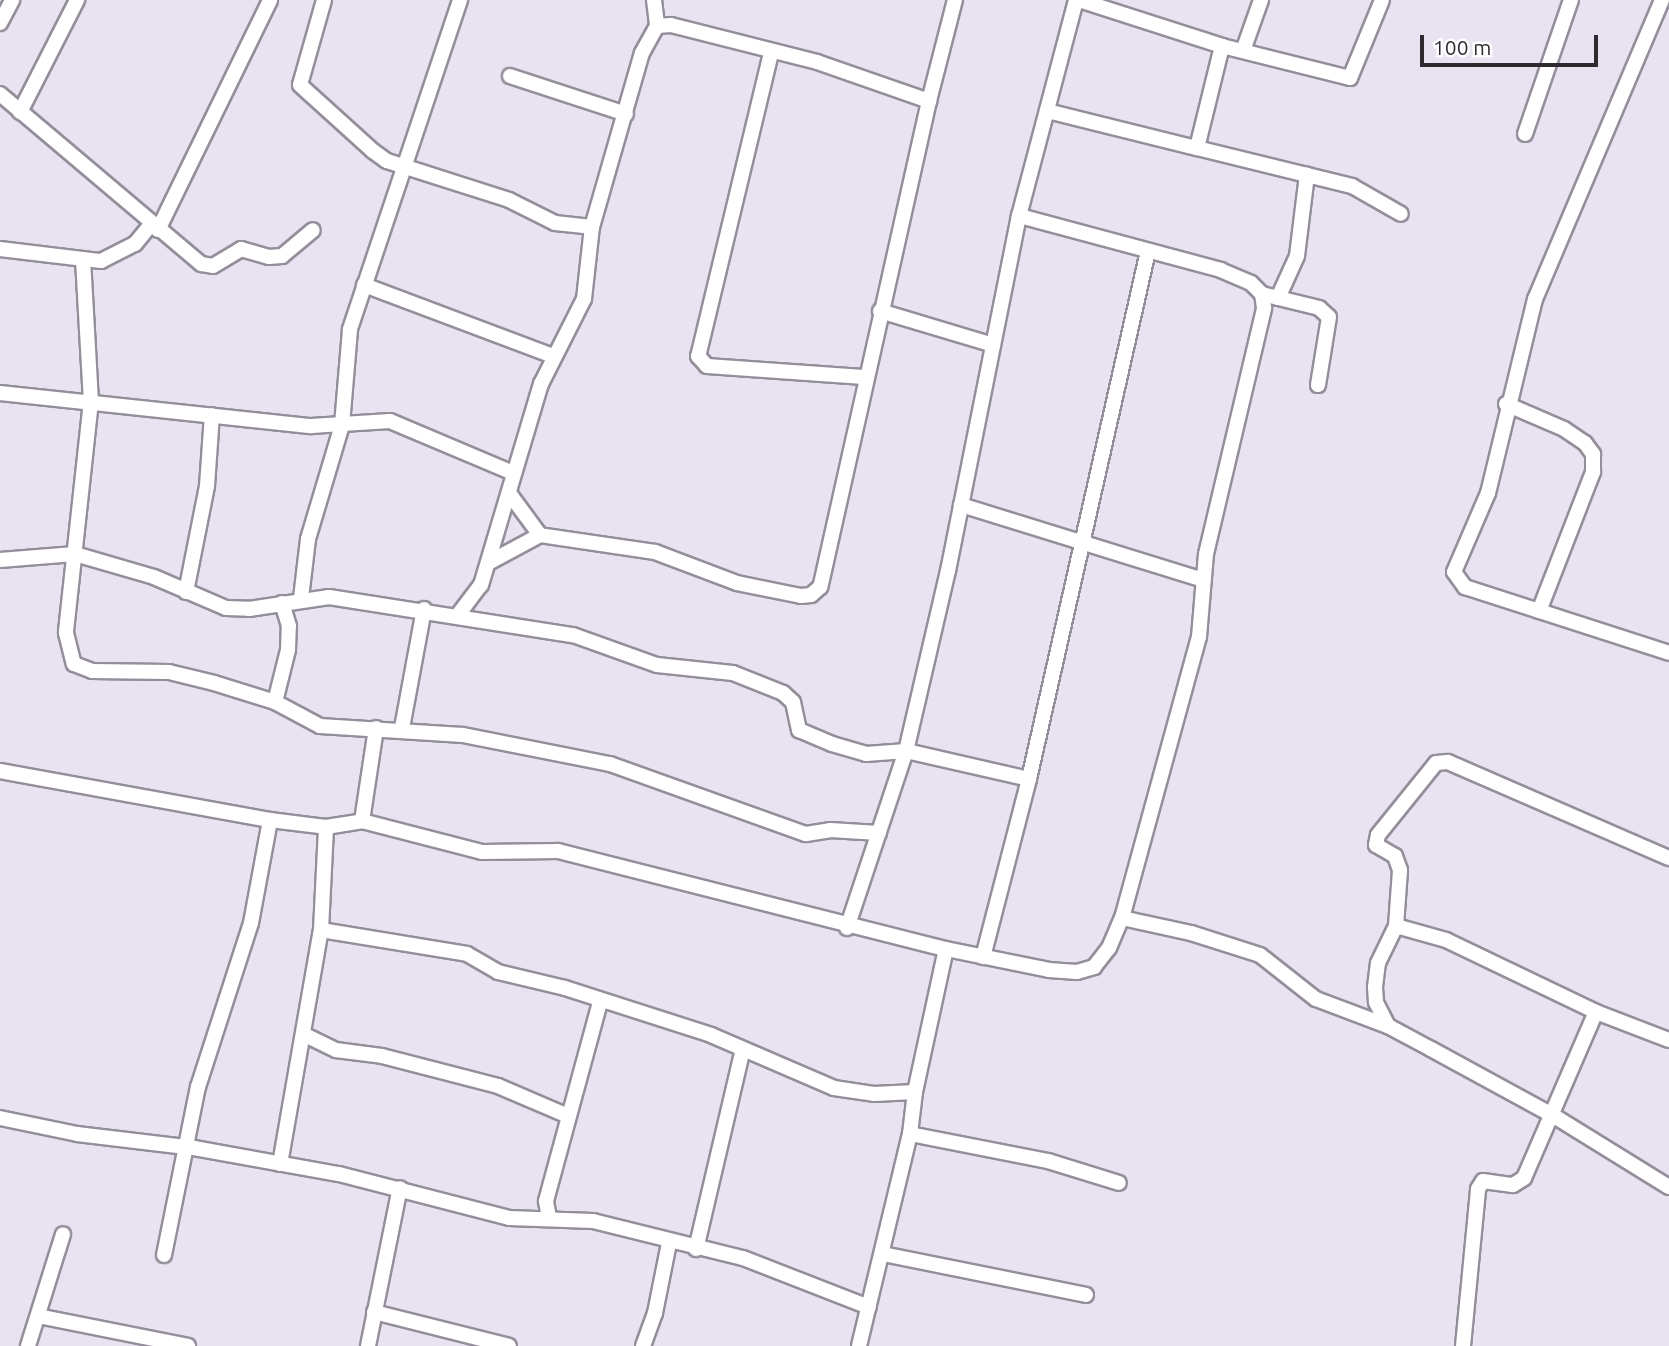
<!DOCTYPE html>
<html>
<head>
<meta charset="utf-8">
<style>
  body { margin:0 }
  #map { position:relative; width:1669px; height:1346px; overflow:hidden; background:#e9e2f0; font-family:Ubuntu,sans-serif }
  div>[style] { position:absolute }
  .roads { filter:drop-shadow(2px 0 #948e9b) drop-shadow(-2px 0 #948e9b) drop-shadow(0 2px #948e9b) drop-shadow(0 -2px #948e9b) }
  .street>* { height:14px; margin:-7px; padding:0 7px; transform-origin:7px; border-radius:7px; background:#fff }
  span { translate:-50% -50%; white-space:nowrap; text-align:center; line-height:1.15; -webkit-text-stroke:6px #fff; paint-order:stroke }
  .scale { position:absolute; left:1420px; top:35px; width:178px; height:32px; box-sizing:border-box; border:4px solid #2d2b30; border-top:0; padding-left:9px; font-size:21px; line-height:24px; white-space:nowrap; color:#2d2b30; -webkit-text-stroke:5px #fff; paint-order:stroke }
</style>
</head>
<body>
<div id="map">
  <div class="roads">
    <div class="street">
      <div style="left:324px;top:0;width:88px;rotate:105.8deg"></div>
      <div style="left:300px;top:85px;width:98px;rotate:42.1deg"></div>
      <div style="left:373px;top:151px;width:17px;rotate:36deg"></div>
      <div style="left:387px;top:161px;width:128px;rotate:17.7deg"></div>
      <div style="left:509px;top:200px;width:51px;rotate:26.6deg"></div>
      <div style="left:555px;top:223px;width:37px;rotate:6deg"></div>
      <div style="left:654px;top:0;width:26px;rotate:83deg"></div>
      <div style="left:1079px;top:0;width:150px;rotate:17.8deg"></div>
      <div style="left:1222px;top:46px;width:105px;rotate:103.8deg"></div>
      <div style="left:1197px;top:148px;width:160px;rotate:13.8deg"></div>
      <div style="left:1352px;top:186px;width:56px;rotate:29.7deg"></div>
      <div style="left:1662px;top:0;width:325px;rotate:113deg"></div>
      <div style="left:1535px;top:299px;width:200px;rotate:103.6deg"></div>
      <div style="left:1488px;top:493px;width:86px;rotate:113.3deg"></div>
      <div style="left:1454px;top:572px;width:19px;rotate:54deg"></div>
      <div style="left:1465px;top:587px;width:214px;rotate:17.9deg"></div>
      <div style="left:0;top:23px;width:26px;rotate:-62deg"></div>
      <div style="left:1222px;top:46px;width:132px;rotate:14deg"></div>
      <div style="left:1350px;top:78px;width:84px;rotate:-67.7deg"></div>
      <div style="left:1244px;top:48px;width:51px;rotate:-70.5deg"></div>
      <div style="left:771px;top:53px;width:312px;rotate:103.5deg"></div>
      <div style="left:698px;top:356px;width:13px;rotate:48deg"></div>
      <div style="left:707px;top:366px;width:157px;rotate:4deg"></div>
      <div style="left:510px;top:76px;width:122px;rotate:18.1deg"></div>
      <div style="left:0;top:94px;width:263px;rotate:40.2deg"></div>
      <div style="left:201px;top:264px;width:12px;rotate:9deg"></div>
      <div style="left:213px;top:266px;width:33px;rotate:-31deg"></div>
      <div style="left:241px;top:249px;width:29px;rotate:16deg"></div>
      <div style="left:269px;top:257px;width:13px;rotate:-4deg"></div>
      <div style="left:282px;top:256px;width:40px;rotate:-40deg"></div>
      <div style="left:929px;top:101px;width:104px;rotate:-75.6deg"></div>
      <div style="left:1047px;top:111px;width:154px;rotate:13.9deg"></div>
      <div style="left:20px;top:112px;width:126px;rotate:-63deg"></div>
      <div style="left:1525px;top:134px;width:142px;rotate:-71.1deg"></div>
      <div style="left:158px;top:230px;width:256px;rotate:-64deg"></div>
      <div style="left:0;top:249px;width:102px;rotate:6.8deg"></div>
      <div style="left:101px;top:261px;width:38px;rotate:-27deg"></div>
      <div style="left:135px;top:244px;width:26px;rotate:-51deg"></div>
      <div style="left:83px;top:259px;width:142px;rotate:86.8deg"></div>
      <div style="left:91px;top:401px;width:233px;rotate:96.2deg"></div>
      <div style="left:66px;top:633px;width:32px;rotate:76deg"></div>
      <div style="left:74px;top:664px;width:19px;rotate:21deg"></div>
      <div style="left:92px;top:671px;width:77px;rotate:0.7deg"></div>
      <div style="left:169px;top:672px;width:46px;rotate:13.7deg"></div>
      <div style="left:214px;top:683px;width:64px;rotate:17.3deg"></div>
      <div style="left:275px;top:702px;width:51px;rotate:28.1deg"></div>
      <div style="left:320px;top:726px;width:143px;rotate:3.6deg"></div>
      <div style="left:463px;top:735px;width:150px;rotate:11.2deg"></div>
      <div style="left:610px;top:764px;width:208px;rotate:19.7deg"></div>
      <div style="left:806px;top:834px;width:24px;rotate:-9deg"></div>
      <div style="left:830px;top:830px;width:49px;rotate:3.5deg"></div>
      <div style="left:364px;top:285px;width:202px;rotate:20.6deg"></div>
      <div style="left:1262px;top:294px;width:59px;rotate:13.8deg"></div>
      <div style="left:1319px;top:308px;width:13px;rotate:42deg"></div>
      <div style="left:1329px;top:317px;width:69px;rotate:99.2deg"></div>
      <div style="left:1278px;top:298px;width:46px;rotate:-65.7deg"></div>
      <div style="left:1297px;top:256px;width:82px;rotate:-83deg"></div>
      <div style="left:880px;top:311px;width:118px;rotate:16.7deg"></div>
      <div style="left:0;top:393px;width:313px;rotate:6.1deg"></div>
      <div style="left:311px;top:426px;width:79px;rotate:-3.6deg"></div>
      <div style="left:390px;top:421px;width:134px;rotate:22.9deg"></div>
      <div style="left:1506px;top:404px;width:63px;rotate:23.3deg"></div>
      <div style="left:1564px;top:429px;width:25px;rotate:34deg"></div>
      <div style="left:1585px;top:443px;width:14px;rotate:54deg"></div>
      <div style="left:1593px;top:454px;width:18px;rotate:90deg"></div>
      <div style="left:1593px;top:472px;width:149px;rotate:111.2deg"></div>
      <div style="left:509px;top:493px;width:52px;rotate:53.6deg"></div>
      <div style="left:961px;top:505px;width:254px;rotate:17.2deg"></div>
      <div style="left:0;top:560px;width:75px;rotate:-4.6deg"></div>
      <div style="left:75px;top:554px;width:82px;rotate:16.2deg"></div>
      <div style="left:154px;top:577px;width:78px;rotate:23.3deg"></div>
      <div style="left:226px;top:608px;width:23px;rotate:2deg"></div>
      <div style="left:249px;top:609px;width:81px;rotate:-8.5deg"></div>
      <div style="left:329px;top:597px;width:247px;rotate:8.9deg"></div>
      <div style="left:573px;top:635px;width:89px;rotate:19.7deg"></div>
      <div style="left:657px;top:665px;width:76px;rotate:6deg"></div>
      <div style="left:733px;top:673px;width:54px;rotate:21.8deg"></div>
      <div style="left:783px;top:693px;width:13px;rotate:42deg"></div>
      <div style="left:793px;top:702px;width:29px;rotate:78deg"></div>
      <div style="left:799px;top:730px;width:36px;rotate:23deg"></div>
      <div style="left:832px;top:744px;width:35px;rotate:16deg"></div>
      <div style="left:866px;top:754px;width:40px;rotate:-4.3deg"></div>
      <div style="left:906px;top:751px;width:126px;rotate:12.8deg"></div>
      <div style="left:186px;top:592px;width:108px;rotate:-78.8deg"></div>
      <div style="left:207px;top:486px;width:71px;rotate:-86deg"></div>
      <div style="left:301px;top:598px;width:59px;rotate:-83.2deg"></div>
      <div style="left:308px;top:539px;width:119px;rotate:-73.4deg"></div>
      <div style="left:342px;top:425px;width:96px;rotate:-85.2deg"></div>
      <div style="left:350px;top:329px;width:347px;rotate:-71.5deg"></div>
      <div style="left:458px;top:615px;width:38px;rotate:-53deg"></div>
      <div style="left:481px;top:585px;width:210px;rotate:-73.4deg"></div>
      <div style="left:541px;top:384px;width:95px;rotate:-63.2deg"></div>
      <div style="left:584px;top:299px;width:72px;rotate:-83.7deg"></div>
      <div style="left:592px;top:227px;width:181px;rotate:-74deg"></div>
      <div style="left:642px;top:53px;width:31px;rotate:-61deg"></div>
      <div style="left:657px;top:26px;width:14px;rotate:-4deg"></div>
      <div style="left:671px;top:25px;width:151px;rotate:14.2deg"></div>
      <div style="left:817px;top:62px;width:119px;rotate:19.2deg"></div>
      <div style="left:929px;top:101px;width:498px;rotate:102.6deg"></div>
      <div style="left:820px;top:587px;width:12px;rotate:138deg"></div>
      <div style="left:811px;top:595px;width:10px;rotate:174deg"></div>
      <div style="left:801px;top:596px;width:65px;rotate:-168.5deg"></div>
      <div style="left:737px;top:583px;width:88px;rotate:-159.3deg"></div>
      <div style="left:655px;top:552px;width:116px;rotate:-171.6deg"></div>
      <div style="left:540px;top:535px;width:59px;rotate:151.7deg"></div>
      <div style="left:275px;top:702px;width:54px;rotate:-76deg"></div>
      <div style="left:288px;top:650px;width:24px;rotate:-88deg"></div>
      <div style="left:289px;top:626px;width:24px;rotate:-107deg"></div>
      <div style="left:402px;top:728px;width:121px;rotate:-79.5deg"></div>
      <div style="left:0;top:771px;width:274px;rotate:10.3deg"></div>
      <div style="left:270px;top:820px;width:56px;rotate:7.1deg"></div>
      <div style="left:326px;top:827px;width:36px;rotate:-9deg"></div>
      <div style="left:362px;top:821px;width:124px;rotate:14.5deg"></div>
      <div style="left:482px;top:852px;width:76px;rotate:-0.8deg"></div>
      <div style="left:558px;top:851px;width:400px;rotate:14.2deg"></div>
      <div style="left:946px;top:949px;width:105px;rotate:11.5deg"></div>
      <div style="left:1049px;top:970px;width:28px;rotate:4deg"></div>
      <div style="left:1077px;top:972px;width:18px;rotate:-16deg"></div>
      <div style="left:1094px;top:967px;width:24px;rotate:-52deg"></div>
      <div style="left:1109px;top:948px;width:33px;rotate:-67deg"></div>
      <div style="left:1122px;top:918px;width:291px;rotate:-74.7deg"></div>
      <div style="left:1199px;top:637px;width:83px;rotate:-85.2deg"></div>
      <div style="left:1206px;top:554px;width:253px;rotate:-76.7deg"></div>
      <div style="left:1264px;top:308px;width:14px;rotate:-98deg"></div>
      <div style="left:1262px;top:294px;width:16px;rotate:-135deg"></div>
      <div style="left:1251px;top:283px;width:33px;rotate:-157deg"></div>
      <div style="left:1221px;top:270px;width:209px;rotate:-165deg"></div>
      <div style="left:362px;top:821px;width:94px;rotate:-81.4deg"></div>
      <div style="left:1122px;top:918px;width:71px;rotate:12.3deg"></div>
      <div style="left:1191px;top:933px;width:72px;rotate:17.7deg"></div>
      <div style="left:1260px;top:955px;width:71px;rotate:38.2deg"></div>
      <div style="left:1316px;top:999px;width:77px;rotate:20.6deg"></div>
      <div style="left:1388px;top:1026px;width:49px;rotate:28.1deg"></div>
      <div style="left:1431px;top:1049px;width:140px;rotate:28.6deg"></div>
      <div style="left:1554px;top:1116px;width:135px;rotate:31.7deg"></div>
      <div style="left:1396px;top:926px;width:52px;rotate:15.6deg"></div>
      <div style="left:1446px;top:940px;width:166px;rotate:25.6deg"></div>
      <div style="left:1596px;top:1012px;width:78px;rotate:21deg"></div>
      <div style="left:847px;top:928px;width:187px;rotate:-71.6deg"></div>
      <div style="left:906px;top:751px;width:185px;rotate:-76.9deg"></div>
      <div style="left:948px;top:571px;width:362px;rotate:-78.7deg"></div>
      <div style="left:1019px;top:216px;width:223px;rotate:-75.2deg"></div>
      <div style="left:321px;top:930px;width:148px;rotate:9.3deg"></div>
      <div style="left:467px;top:954px;width:36px;rotate:30deg"></div>
      <div style="left:498px;top:972px;width:69px;rotate:13.4deg"></div>
      <div style="left:565px;top:988px;width:153px;rotate:17.8deg"></div>
      <div style="left:711px;top:1035px;width:134px;rotate:23.3deg"></div>
      <div style="left:834px;top:1088px;width:40px;rotate:8.5deg"></div>
      <div style="left:874px;top:1094px;width:41px;rotate:-2.8deg"></div>
      <div style="left:983px;top:957px;width:184px;rotate:-75.5deg"></div>
      <div style="left:1029px;top:779px;width:541px;rotate:-77.3deg"></div>
      <div style="left:1388px;top:1026px;width:27px;rotate:-117deg"></div>
      <div style="left:1376px;top:1002px;width:15px;rotate:-94deg"></div>
      <div style="left:1375px;top:987px;width:24px;rotate:-83deg"></div>
      <div style="left:1378px;top:963px;width:41px;rotate:-64.1deg"></div>
      <div style="left:1396px;top:926px;width:56px;rotate:-85.9deg"></div>
      <div style="left:1400px;top:870px;width:15px;rotate:-110deg"></div>
      <div style="left:1395px;top:856px;width:22px;rotate:-150deg"></div>
      <div style="left:1376px;top:845px;width:10px;rotate:-79deg"></div>
      <div style="left:1378px;top:835px;width:92px;rotate:-51.1deg"></div>
      <div style="left:1436px;top:763px;width:12px;rotate:-5deg"></div>
      <div style="left:1448px;top:762px;width:241px;rotate:23.5deg"></div>
      <div style="left:303px;top:1034px;width:37px;rotate:26deg"></div>
      <div style="left:336px;top:1050px;width:46px;rotate:7.4deg"></div>
      <div style="left:382px;top:1056px;width:120px;rotate:14.5deg"></div>
      <div style="left:498px;top:1086px;width:76px;rotate:23.2deg"></div>
      <div style="left:0;top:1118px;width:79px;rotate:11.7deg"></div>
      <div style="left:77px;top:1134px;width:118px;rotate:6.8deg"></div>
      <div style="left:194px;top:1148px;width:147px;rotate:10.2deg"></div>
      <div style="left:339px;top:1174px;width:176px;rotate:14.5deg"></div>
      <div style="left:509px;top:1218px;width:84px;rotate:2deg"></div>
      <div style="left:593px;top:1221px;width:154px;rotate:13.9deg"></div>
      <div style="left:743px;top:1258px;width:135px;rotate:21.3deg"></div>
      <div style="left:910px;top:1134px;width:141px;rotate:11.1deg"></div>
      <div style="left:1048px;top:1161px;width:74px;rotate:17.2deg"></div>
      <div style="left:280px;top:1164px;width:238px;rotate:-80.1deg"></div>
      <div style="left:321px;top:930px;width:103px;rotate:-87.2deg"></div>
      <div style="left:549px;top:1217px;width:16px;rotate:-101deg"></div>
      <div style="left:546px;top:1201px;width:206px;rotate:-74.8deg"></div>
      <div style="left:696px;top:1249px;width:205px;rotate:-76.8deg"></div>
      <div style="left:883px;top:1254px;width:207px;rotate:11.4deg"></div>
      <div style="left:164px;top:1255px;width:171px;rotate:-78.6deg"></div>
      <div style="left:198px;top:1087px;width:172px;rotate:-72.1deg"></div>
      <div style="left:251px;top:923px;width:105px;rotate:-79.5deg"></div>
      <div style="left:374px;top:1312px;width:139px;rotate:14.1deg"></div>
      <div style="left:38px;top:1316px;width:153px;rotate:11.3deg"></div>
      <div style="left:28px;top:1346px;width:117px;rotate:-72.6deg"></div>
      <div style="left:368px;top:1346px;width:161px;rotate:-78.6deg"></div>
      <div style="left:643px;top:1346px;width:35px;rotate:-70deg"></div>
      <div style="left:655px;top:1313px;width:71px;rotate:-78.7deg"></div>
      <div style="left:859px;top:1346px;width:218px;rotate:-76.5deg"></div>
      <div style="left:910px;top:1134px;width:42px;rotate:-83.2deg"></div>
      <div style="left:915px;top:1092px;width:146px;rotate:-77.8deg"></div>
      <div style="left:1463px;top:1346px;width:158px;rotate:-84.5deg"></div>
      <div style="left:1478px;top:1189px;width:9px;rotate:-58deg"></div>
      <div style="left:1483px;top:1181px;width:30px;rotate:8deg"></div>
      <div style="left:1513px;top:1185px;width:13px;rotate:-32deg"></div>
      <div style="left:1524px;top:1178px;width:181px;rotate:-66.6deg"></div>
    </div>
  </div>
  <div class="scale">100 m</div>
</div>
</body>
</html>
